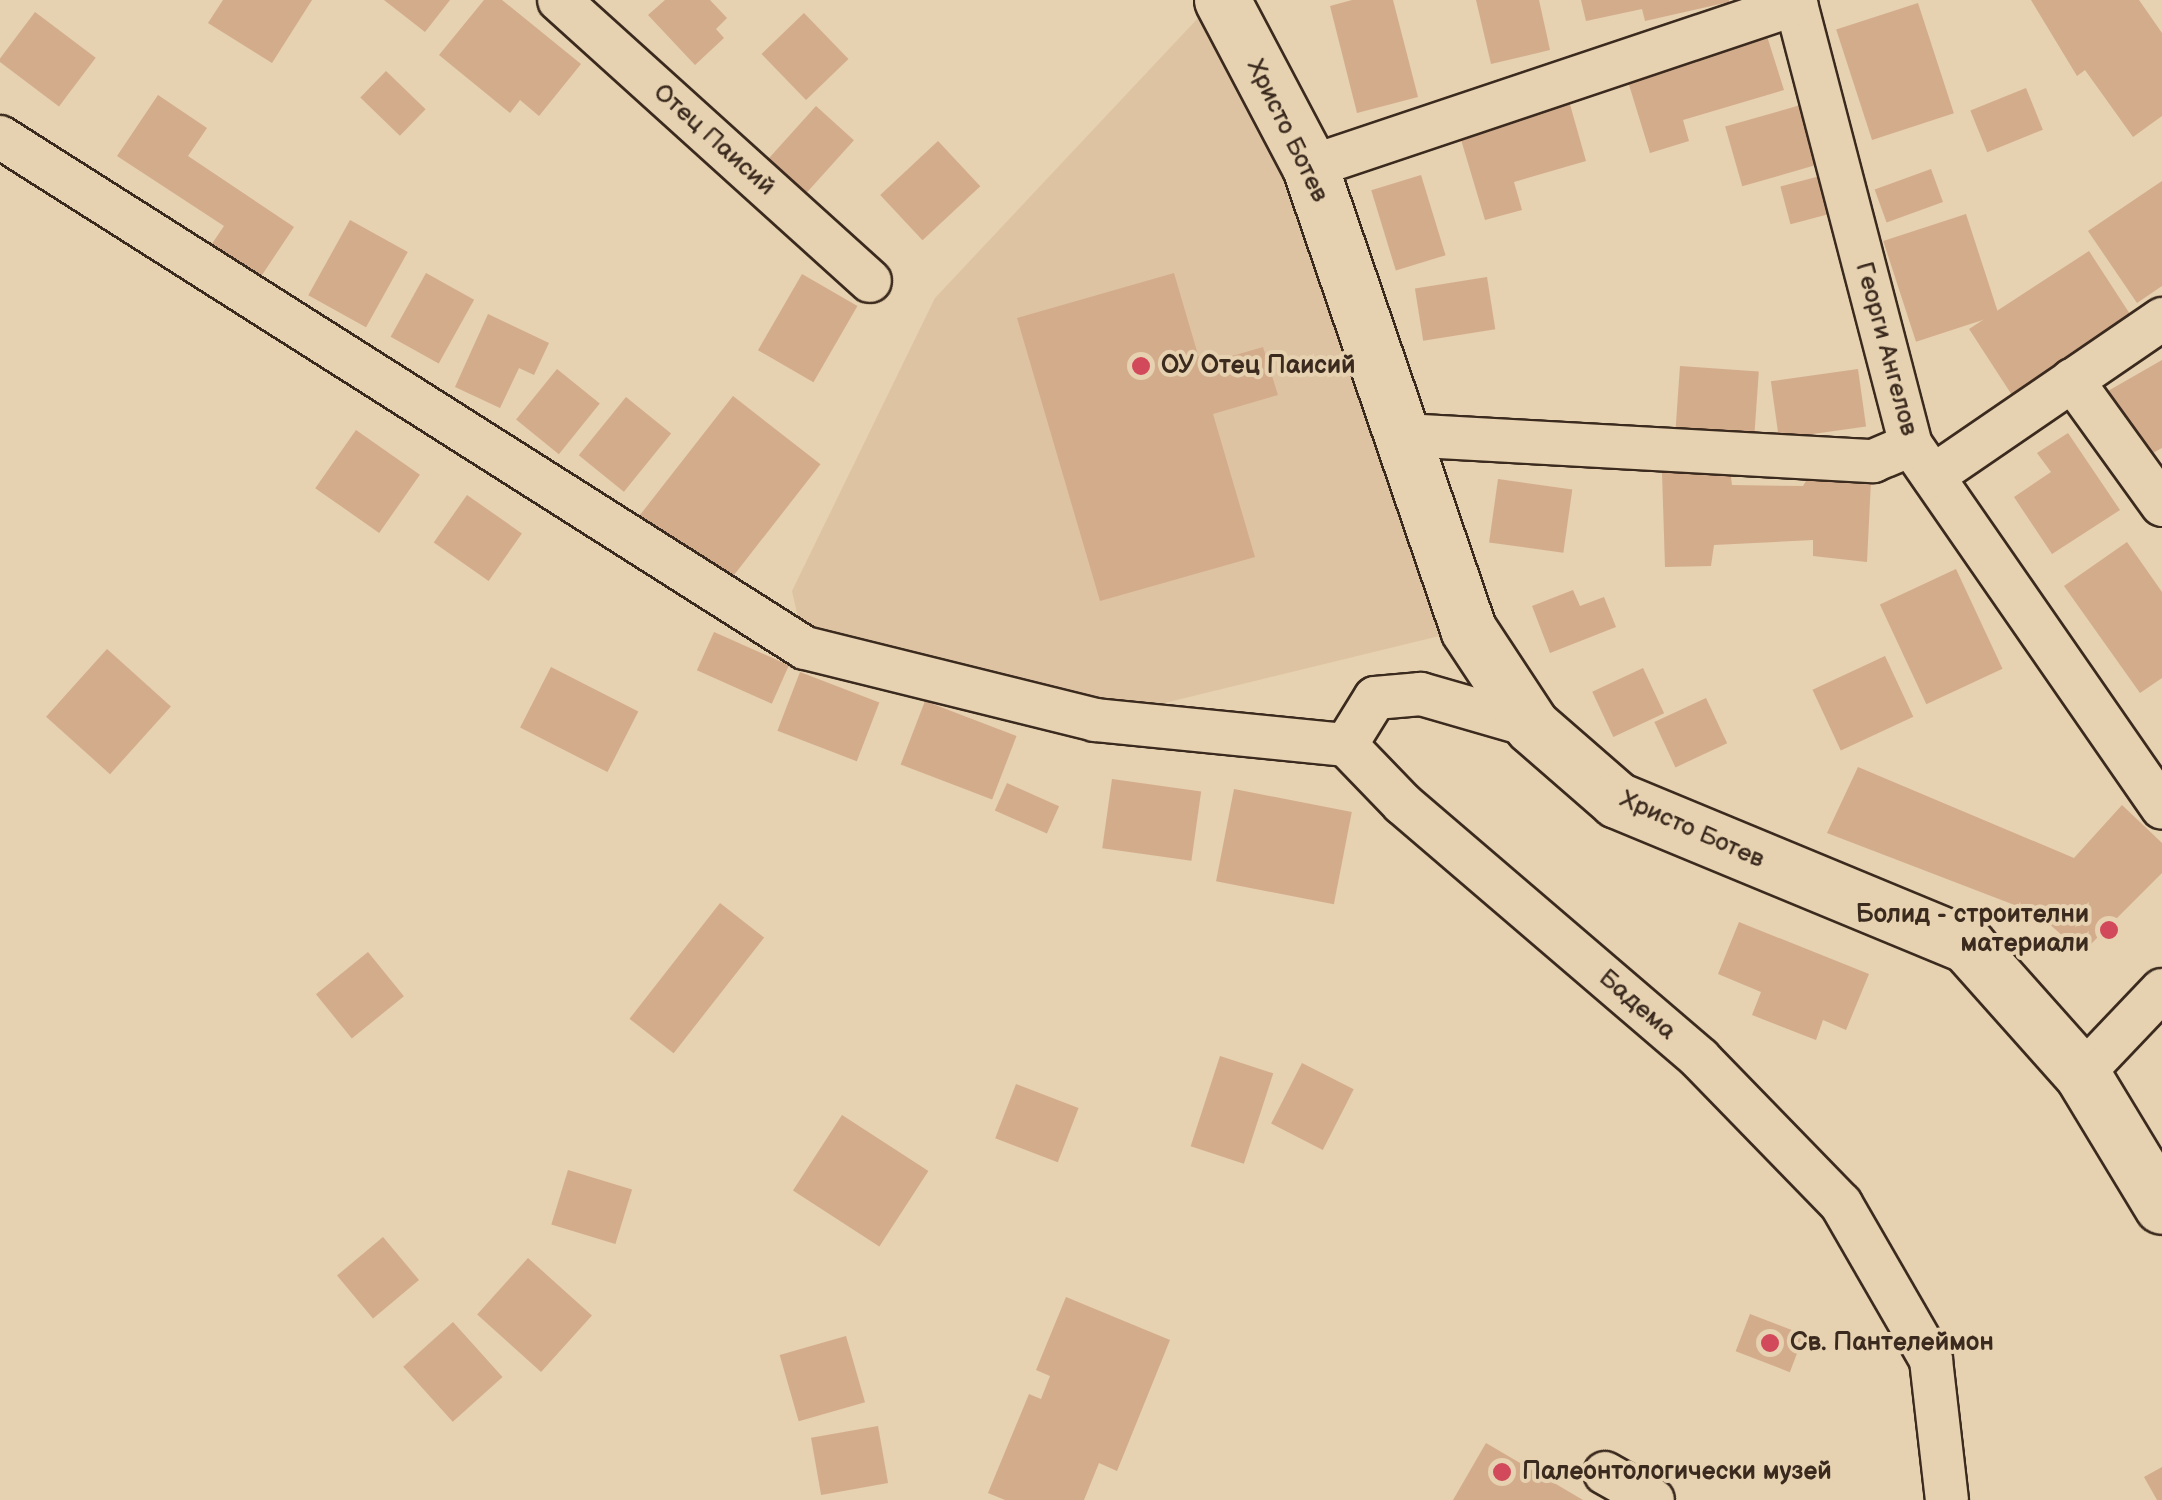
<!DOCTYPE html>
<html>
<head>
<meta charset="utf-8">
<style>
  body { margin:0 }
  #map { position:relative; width:2162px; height:1500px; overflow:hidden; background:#e6d1b0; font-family:"Balsamiq Sans",sans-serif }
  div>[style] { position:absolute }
  .built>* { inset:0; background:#ddc3a2 }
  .building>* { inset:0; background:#d3ac8c; transform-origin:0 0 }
  .roads { filter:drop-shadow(2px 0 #3b2a1e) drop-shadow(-2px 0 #3b2a1e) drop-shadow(0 2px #3b2a1e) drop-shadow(0 -2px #3b2a1e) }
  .minor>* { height:42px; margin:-21px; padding:0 21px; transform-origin:21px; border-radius:21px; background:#e6d1b0 }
  .secondary>* { height:55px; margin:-27.5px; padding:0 27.5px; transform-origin:27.5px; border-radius:27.5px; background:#e6d1b0 }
  .dots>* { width:28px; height:28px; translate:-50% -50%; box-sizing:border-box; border:5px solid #e6d1b0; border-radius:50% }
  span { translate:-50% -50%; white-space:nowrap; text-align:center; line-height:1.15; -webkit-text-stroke:8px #e6d1b0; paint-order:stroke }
  .street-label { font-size:25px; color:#3b2a1e }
  .poi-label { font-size:25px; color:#3b2a1e; font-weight:700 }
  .left { translate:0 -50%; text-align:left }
  .right { translate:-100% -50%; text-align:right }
</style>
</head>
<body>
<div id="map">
  <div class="built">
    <div style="clip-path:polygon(1215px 0,1468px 629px,1095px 720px,805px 648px,792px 591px,935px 298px)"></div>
  </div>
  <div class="building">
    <div style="clip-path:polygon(223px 0,312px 0,272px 63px,208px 23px)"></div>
    <div style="clip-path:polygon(384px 0,450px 0,425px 32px)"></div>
    <div style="clip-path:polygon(484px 0,502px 0,581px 64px,539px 116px,520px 100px,510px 113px,439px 55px)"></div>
    <div style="clip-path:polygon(665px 0,710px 0,727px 18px,716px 29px,724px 38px,695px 65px,648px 15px)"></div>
    <div style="clip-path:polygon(1352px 0,1393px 0,1418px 97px,1357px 113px,1330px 6px)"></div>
    <div style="clip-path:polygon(1476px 0,1539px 0,1550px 50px,1491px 64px)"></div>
    <div style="clip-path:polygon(1581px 0,1729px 0,1729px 2px,1645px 21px,1642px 9px,1586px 21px)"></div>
    <div style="clip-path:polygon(2031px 0,2139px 0,2162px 33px,2162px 116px,2133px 137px,2085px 70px,2077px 76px)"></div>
    <div style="left:1918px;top:3px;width:116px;height:86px;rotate:72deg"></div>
    <div style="left:35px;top:12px;width:76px;height:61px;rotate:37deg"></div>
    <div style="left:804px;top:13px;width:64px;height:59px;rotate:46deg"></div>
    <div style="clip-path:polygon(1766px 33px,1784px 90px,1683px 120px,1689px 141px,1650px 153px,1626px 75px)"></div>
    <div style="left:386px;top:71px;width:55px;height:37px;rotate:44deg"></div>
    <div style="left:2026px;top:88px;width:45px;height:60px;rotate:68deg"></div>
    <div style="clip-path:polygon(158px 95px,207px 128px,188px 156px,294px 227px,252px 290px,203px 257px,224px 226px,117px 156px)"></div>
    <div style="clip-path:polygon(1569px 101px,1586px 161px,1514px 182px,1522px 210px,1485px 220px,1459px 133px)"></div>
    <div style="left:1804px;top:104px;width:62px;height:82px;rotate:74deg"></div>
    <div style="left:816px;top:106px;width:51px;height:72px;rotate:42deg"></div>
    <div style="left:938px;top:141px;width:62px;height:79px;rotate:47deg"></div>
    <div style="left:1931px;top:169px;width:35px;height:60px;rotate:70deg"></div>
    <div style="left:1421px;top:175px;width:84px;height:52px;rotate:73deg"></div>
    <div style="left:1820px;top:176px;width:39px;height:41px;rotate:75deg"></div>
    <div style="clip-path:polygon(2162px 181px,2162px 286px,2137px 303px,2088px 231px)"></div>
    <div style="left:1966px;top:214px;width:106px;height:87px;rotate:72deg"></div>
    <div style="left:350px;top:220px;width:66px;height:86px;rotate:29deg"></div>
    <div style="left:2089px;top:251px;width:79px;height:143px;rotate:57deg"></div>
    <div style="left:426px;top:273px;width:55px;height:73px;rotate:29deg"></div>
    <div style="clip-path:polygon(1174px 273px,1201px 365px,1263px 347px,1278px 395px,1213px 414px,1255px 557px,1100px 601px,1017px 318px)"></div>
    <div style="left:802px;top:274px;width:64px;height:88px;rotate:30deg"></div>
    <div style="left:1487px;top:277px;width:53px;height:73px;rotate:81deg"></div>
    <div style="clip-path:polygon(488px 314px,549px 343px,534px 375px,519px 368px,500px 408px,455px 387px)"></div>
    <div style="clip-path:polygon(2162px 360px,2162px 448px,2138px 461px,2101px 395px)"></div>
    <div style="left:1680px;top:366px;width:79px;height:75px;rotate:4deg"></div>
    <div style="left:557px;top:369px;width:55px;height:65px;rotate:39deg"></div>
    <div style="left:1858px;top:369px;width:58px;height:88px;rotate:82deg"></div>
    <div style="left:733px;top:396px;width:111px;height:154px;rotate:38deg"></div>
    <div style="left:626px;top:397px;width:58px;height:75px;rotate:39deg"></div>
    <div style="left:356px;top:430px;width:78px;height:71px;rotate:35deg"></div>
    <div style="clip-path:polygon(2068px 433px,2120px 510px,2052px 554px,2014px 497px,2051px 472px,2037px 453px)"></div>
    <div style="clip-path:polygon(1730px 470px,1732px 485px,1803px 486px,1811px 473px,1871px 480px,1867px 562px,1813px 556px,1813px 540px,1714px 545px,1711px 566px,1665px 567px,1662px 472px)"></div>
    <div style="left:1498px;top:479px;width:75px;height:64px;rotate:8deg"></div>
    <div style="left:467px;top:495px;width:67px;height:58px;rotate:35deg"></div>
    <div style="clip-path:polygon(2127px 542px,2162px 592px,2162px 678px,2140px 693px,2064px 586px)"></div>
    <div style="left:1956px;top:569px;width:110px;height:84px;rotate:65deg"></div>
    <div style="clip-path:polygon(1573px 590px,1580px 606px,1604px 597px,1616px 627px,1550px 653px,1532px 606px)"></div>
    <div style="left:714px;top:632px;width:82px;height:42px;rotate:24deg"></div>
    <div style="left:107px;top:649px;width:86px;height:91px;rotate:42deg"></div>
    <div style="left:1885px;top:656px;width:67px;height:80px;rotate:65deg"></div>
    <div style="left:551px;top:667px;width:98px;height:68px;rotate:27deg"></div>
    <div style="left:1643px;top:668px;width:50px;height:56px;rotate:65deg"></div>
    <div style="left:800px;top:672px;width:85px;height:63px;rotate:21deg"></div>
    <div style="left:1706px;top:698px;width:50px;height:57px;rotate:65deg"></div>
    <div style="left:925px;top:701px;width:98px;height:68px;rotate:21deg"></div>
    <div style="clip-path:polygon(1858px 767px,2074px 858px,2122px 805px,2162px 843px,2162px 873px,2082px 953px,2038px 914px,1827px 833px)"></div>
    <div style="left:1112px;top:779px;width:90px;height:70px;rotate:8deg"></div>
    <div style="left:1007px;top:783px;width:57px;height:30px;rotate:24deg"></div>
    <div style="left:1234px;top:789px;width:120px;height:94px;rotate:11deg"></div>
    <div style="left:720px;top:903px;width:56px;height:147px;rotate:38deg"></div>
    <div style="clip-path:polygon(1739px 922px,1869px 974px,1846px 1030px,1823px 1020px,1816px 1040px,1752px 1015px,1761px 992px,1718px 974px)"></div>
    <div style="left:368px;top:952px;width:57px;height:67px;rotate:51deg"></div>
    <div style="left:1220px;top:1056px;width:56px;height:95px;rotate:18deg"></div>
    <div style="left:1302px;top:1063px;width:58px;height:68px;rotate:27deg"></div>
    <div style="left:1016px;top:1084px;width:67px;height:58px;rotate:21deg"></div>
    <div style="left:842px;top:1115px;width:103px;height:90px;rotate:33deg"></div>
    <div style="left:568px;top:1170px;width:67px;height:57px;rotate:17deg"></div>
    <div style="left:383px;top:1237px;width:56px;height:60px;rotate:50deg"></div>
    <div style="left:528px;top:1258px;width:86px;height:76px;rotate:42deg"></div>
    <div style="clip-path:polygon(1066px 1297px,1170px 1340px,1117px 1471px,1099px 1463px,1084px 1500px,1005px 1500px,988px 1493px,1029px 1394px,1041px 1399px,1050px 1376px,1036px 1370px)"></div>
    <div style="left:1750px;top:1314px;width:58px;height:40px;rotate:21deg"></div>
    <div style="left:453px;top:1322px;width:74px;height:67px;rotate:48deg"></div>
    <div style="left:846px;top:1336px;width:69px;height:69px;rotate:74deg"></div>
    <div style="left:878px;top:1426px;width:58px;height:68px;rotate:80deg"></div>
    <div style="clip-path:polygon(1486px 1443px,1583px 1500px,1453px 1500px)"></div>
    <div style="clip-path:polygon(2162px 1467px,2162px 1500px,2157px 1500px,2144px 1477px)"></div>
  </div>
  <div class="roads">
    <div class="minor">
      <div style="left:559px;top:0;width:419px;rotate:42.1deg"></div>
      <div style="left:1795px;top:0;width:460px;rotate:75.4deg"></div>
      <div style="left:1911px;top:445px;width:441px;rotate:55.3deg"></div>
      <div style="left:0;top:137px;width:953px;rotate:32.41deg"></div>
      <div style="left:805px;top:648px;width:299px;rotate:13.9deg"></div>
      <div style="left:1095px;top:720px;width:252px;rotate:5.7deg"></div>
      <div style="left:1310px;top:167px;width:513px;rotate:-18.54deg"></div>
      <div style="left:2072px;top:380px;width:154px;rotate:54.2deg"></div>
      <div style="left:1404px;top:435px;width:470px;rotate:3.2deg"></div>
      <div style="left:1873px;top:461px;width:41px;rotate:-22.8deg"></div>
      <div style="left:1933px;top:476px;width:278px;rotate:-34.4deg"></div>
      <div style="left:1532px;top:726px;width:116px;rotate:-163.9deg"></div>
      <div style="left:1421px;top:694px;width:46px;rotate:175deg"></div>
      <div style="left:1375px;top:698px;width:55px;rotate:121.7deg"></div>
      <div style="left:1346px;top:745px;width:82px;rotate:46deg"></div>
      <div style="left:1403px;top:804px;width:391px;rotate:40.6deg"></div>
      <div style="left:1700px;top:1059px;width:202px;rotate:45.8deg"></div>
      <div style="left:1841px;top:1204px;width:180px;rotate:60deg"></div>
      <div style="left:1931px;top:1360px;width:141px;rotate:83.5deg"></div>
      <div style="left:2082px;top:1074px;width:116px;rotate:-46.4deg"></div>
      <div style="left:1605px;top:1473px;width:55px;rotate:29.4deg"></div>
    </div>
    <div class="secondary">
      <div style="left:1222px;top:0;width:189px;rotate:62.2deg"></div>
      <div style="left:1310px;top:167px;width:488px;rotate:71.1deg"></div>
      <div style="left:1468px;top:629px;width:116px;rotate:56.6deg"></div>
      <div style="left:1532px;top:726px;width:113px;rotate:41deg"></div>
      <div style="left:1617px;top:800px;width:379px;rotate:22.5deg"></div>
      <div style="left:1967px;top:945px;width:173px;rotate:48.3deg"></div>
      <div style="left:2082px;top:1074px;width:154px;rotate:58.8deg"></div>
    </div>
  </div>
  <div class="dots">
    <div style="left:1141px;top:366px;background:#d1495b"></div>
    <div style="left:2109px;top:930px;background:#d1495b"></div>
    <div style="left:1770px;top:1343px;background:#d1495b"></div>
    <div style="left:1502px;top:1472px;background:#d1495b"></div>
  </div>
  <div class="street-label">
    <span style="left:1287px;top:131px;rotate:64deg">Христо Ботев</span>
    <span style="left:714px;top:140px;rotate:42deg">Отец Паисий</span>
    <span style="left:1886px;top:349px;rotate:75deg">Георги Ангелов</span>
    <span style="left:1692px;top:830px;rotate:24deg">Христо Ботев</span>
    <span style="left:1637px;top:1005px;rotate:41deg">Бадема</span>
  </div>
  <div class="poi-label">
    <span class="left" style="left:1161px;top:366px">ОУ Отец Паисий</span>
    <span class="right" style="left:2089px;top:930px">Болид - строителни<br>материали</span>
    <span class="left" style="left:1790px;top:1343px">Св. Пантелеймон</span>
    <span class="left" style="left:1522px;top:1472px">Палеонтологически музей</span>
  </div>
</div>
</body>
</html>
